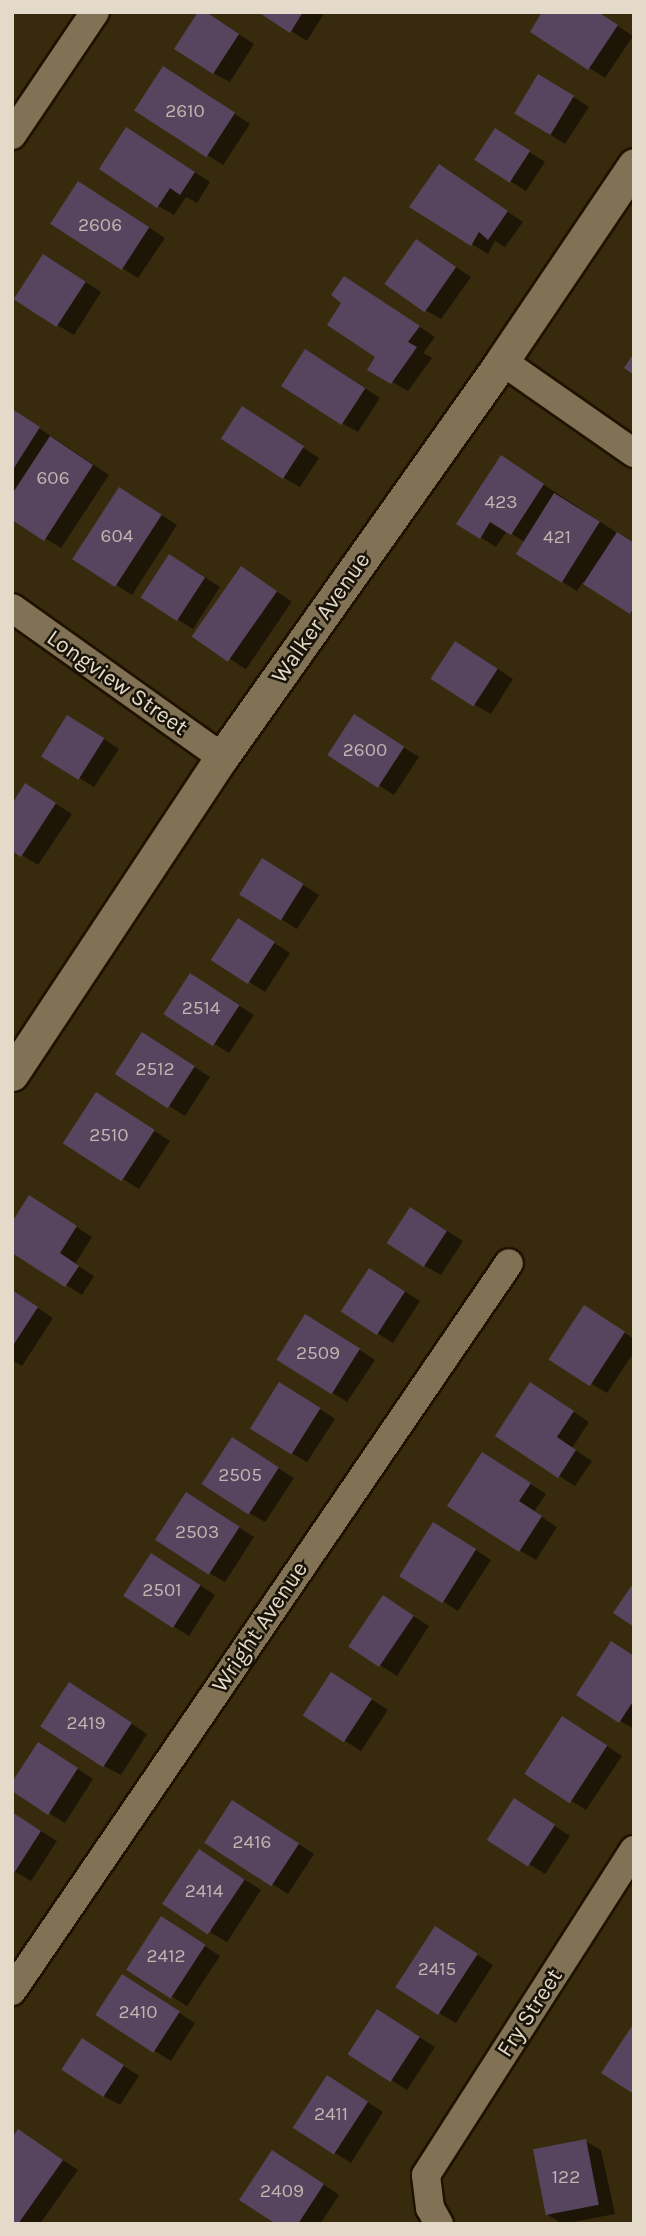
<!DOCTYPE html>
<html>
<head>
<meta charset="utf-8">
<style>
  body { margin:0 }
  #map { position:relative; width:646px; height:2236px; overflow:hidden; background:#382a0d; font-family:Karla,sans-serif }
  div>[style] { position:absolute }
  .shadow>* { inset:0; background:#0007; transform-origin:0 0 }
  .building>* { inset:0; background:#57455f; transform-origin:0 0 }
  .roads { filter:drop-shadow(2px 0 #1f1200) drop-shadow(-2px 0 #1f1200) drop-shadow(0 2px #1f1200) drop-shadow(0 -2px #1f1200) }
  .minor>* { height:28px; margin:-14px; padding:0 14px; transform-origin:14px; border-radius:14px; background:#827255 }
  .tertiary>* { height:33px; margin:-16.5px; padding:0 16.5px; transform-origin:16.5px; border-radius:16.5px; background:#827255 }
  span { translate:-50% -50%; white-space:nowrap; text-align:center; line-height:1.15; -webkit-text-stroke:5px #1a1408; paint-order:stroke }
  .number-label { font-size:19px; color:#c0b5af }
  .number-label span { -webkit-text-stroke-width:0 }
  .street-label { font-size:23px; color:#e3daca }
  .frame { position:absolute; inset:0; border:14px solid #e3daca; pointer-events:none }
</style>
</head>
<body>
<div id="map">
  <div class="shadow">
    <div style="clip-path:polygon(261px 12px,325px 12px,307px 41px)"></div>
    <div style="clip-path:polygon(597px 12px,633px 36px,605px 78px,532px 32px)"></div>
    <div style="clip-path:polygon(217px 20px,254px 44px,230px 82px,213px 73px)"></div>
    <div style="clip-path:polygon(180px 78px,250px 124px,223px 165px,137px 110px)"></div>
    <div style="clip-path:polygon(555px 85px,589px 107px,565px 144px,515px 112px)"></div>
    <div style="clip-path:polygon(143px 139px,210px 182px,197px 203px,186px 197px,174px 215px,158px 206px)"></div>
    <div style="clip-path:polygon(511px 140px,545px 162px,526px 191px,476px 160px)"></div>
    <div style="clip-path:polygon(440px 166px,523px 222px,505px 247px,495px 241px,488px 254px,411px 207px)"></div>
    <div style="clip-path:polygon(95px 192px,165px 238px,138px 278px,52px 224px)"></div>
    <div style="clip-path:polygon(416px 241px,471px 277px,441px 319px,425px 310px)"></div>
    <div style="clip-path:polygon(59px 265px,101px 292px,74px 335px,57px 325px)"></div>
    <div style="clip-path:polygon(361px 288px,435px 337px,423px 353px,432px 358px,408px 391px,370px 369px,378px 356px)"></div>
    <div style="clip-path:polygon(322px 360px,380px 398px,358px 432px,342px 423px)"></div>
    <div style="clip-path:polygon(12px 410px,109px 475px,61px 548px,12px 518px)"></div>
    <div style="clip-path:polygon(258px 418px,319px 458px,300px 487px,284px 478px)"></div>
    <div style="clip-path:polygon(517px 467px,634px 544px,634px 615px,583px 582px,577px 591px,517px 553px,525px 542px,507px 531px,496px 547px,480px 537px)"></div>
    <div style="clip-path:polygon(135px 498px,177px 525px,132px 595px,74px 558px)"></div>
    <div style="clip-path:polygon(186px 565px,220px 587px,193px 629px,177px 619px)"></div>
    <div style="left:242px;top:568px;width:60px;height:82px;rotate:34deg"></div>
    <div style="clip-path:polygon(472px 652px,513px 679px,491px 714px,475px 705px)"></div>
    <div style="clip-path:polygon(84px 726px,119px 749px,94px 787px,43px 755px)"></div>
    <div style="clip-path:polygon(370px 726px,419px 757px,394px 795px,330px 754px)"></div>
    <div style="clip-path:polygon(42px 795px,72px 814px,38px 865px,12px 849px)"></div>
    <div style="clip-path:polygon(279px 869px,319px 895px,297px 929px,281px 919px)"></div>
    <div style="clip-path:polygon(254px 930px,290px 953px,265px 992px,213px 959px)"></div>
    <div style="clip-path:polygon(207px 985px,254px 1015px,229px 1053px,166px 1013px)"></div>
    <div style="clip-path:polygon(159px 1044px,210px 1077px,185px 1116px,117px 1073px)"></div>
    <div style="clip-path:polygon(113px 1104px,170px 1141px,139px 1189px,123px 1179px)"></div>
    <div style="clip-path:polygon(46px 1207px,92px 1237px,75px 1264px,94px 1276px,82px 1295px,12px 1251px)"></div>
    <div style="clip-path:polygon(427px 1218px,463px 1241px,441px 1275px,425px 1266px)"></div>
    <div style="clip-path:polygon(386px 1279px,420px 1301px,393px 1343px,377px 1333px)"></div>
    <div style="clip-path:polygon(12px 1291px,53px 1318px,22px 1366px,12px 1360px)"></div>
    <div style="clip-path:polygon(600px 1316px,634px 1339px,634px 1352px,607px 1393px,550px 1359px)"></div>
    <div style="clip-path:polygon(322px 1325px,375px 1360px,347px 1402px,278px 1358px)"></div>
    <div style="clip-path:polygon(296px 1393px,335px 1419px,307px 1462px,291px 1453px)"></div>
    <div style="clip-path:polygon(547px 1394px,589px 1422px,572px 1448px,592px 1461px,575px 1486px,559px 1476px)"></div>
    <div style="clip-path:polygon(248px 1449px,294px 1478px,265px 1522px,249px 1513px)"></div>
    <div style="clip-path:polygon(499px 1463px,546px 1494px,534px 1512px,557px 1527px,536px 1560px,519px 1550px)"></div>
    <div style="clip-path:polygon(203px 1504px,254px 1537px,225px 1582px,209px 1573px)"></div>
    <div style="clip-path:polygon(450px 1533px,491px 1560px,458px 1611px,401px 1575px)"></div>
    <div style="clip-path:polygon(168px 1565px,215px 1595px,189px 1636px,173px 1626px)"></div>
    <div style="clip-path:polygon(399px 1607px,429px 1626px,397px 1676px,351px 1647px)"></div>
    <div style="clip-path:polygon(634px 1657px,634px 1729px,620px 1721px)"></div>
    <div style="clip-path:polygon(348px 1684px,388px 1710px,361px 1751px,305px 1715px)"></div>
    <div style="clip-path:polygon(86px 1693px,147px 1734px,121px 1775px,104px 1766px)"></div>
    <div style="clip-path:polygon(578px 1727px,622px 1756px,586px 1810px,527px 1773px)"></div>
    <div style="clip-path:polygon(55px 1754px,93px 1779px,65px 1823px,49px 1813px)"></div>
    <div style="clip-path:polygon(530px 1810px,570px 1836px,545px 1874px,489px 1839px)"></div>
    <div style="clip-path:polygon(249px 1812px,314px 1854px,288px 1894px,272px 1884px)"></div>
    <div style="clip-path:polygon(12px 1813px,57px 1841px,31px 1881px,12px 1870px)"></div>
    <div style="clip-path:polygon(215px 1861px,261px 1890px,227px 1942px,211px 1933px)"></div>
    <div style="clip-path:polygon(177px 1928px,220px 1956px,187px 2006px,171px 1996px)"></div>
    <div style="clip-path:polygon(451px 1938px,493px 1965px,456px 2023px,439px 2013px)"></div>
    <div style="clip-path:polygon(138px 1986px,195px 2023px,171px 2061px,155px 2051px)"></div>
    <div style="clip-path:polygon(394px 2021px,435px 2047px,407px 2090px,350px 2054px)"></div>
    <div style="clip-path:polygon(98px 2049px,139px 2076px,120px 2105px,103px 2096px)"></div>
    <div style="clip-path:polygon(344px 2087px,383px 2112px,351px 2163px,295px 2128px)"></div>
    <div style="clip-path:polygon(19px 2131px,78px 2170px,40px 2224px,12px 2224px)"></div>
    <div style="clip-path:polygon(585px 2141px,601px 2150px,615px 2214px,563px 2224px,548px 2215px)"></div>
    <div style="clip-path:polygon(288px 2161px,339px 2195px,320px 2224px,279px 2224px)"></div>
  </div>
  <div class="building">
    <div style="clip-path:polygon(198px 12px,206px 12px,239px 34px,213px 74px,174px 49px)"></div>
    <div style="clip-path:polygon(258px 12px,303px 12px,290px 33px)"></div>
    <div style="clip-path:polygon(542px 12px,598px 12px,618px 25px,588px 70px,530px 32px)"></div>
    <div style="left:163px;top:66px;width:86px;height:53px;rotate:33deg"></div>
    <div style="left:538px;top:74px;width:42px;height:46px;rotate:31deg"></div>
    <div style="clip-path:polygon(126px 127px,195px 172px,180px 195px,170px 188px,157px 208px,99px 169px)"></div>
    <div style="left:495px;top:128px;width:42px;height:38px;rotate:33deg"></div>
    <div style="clip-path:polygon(439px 164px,508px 211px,488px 240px,479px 232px,471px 246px,409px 207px)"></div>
    <div style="left:78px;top:181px;width:85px;height:51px;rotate:33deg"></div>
    <div style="left:416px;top:239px;width:49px;height:55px;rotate:35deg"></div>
    <div style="left:43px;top:254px;width:51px;height:54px;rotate:33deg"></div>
    <div style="clip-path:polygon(344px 276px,420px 326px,408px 342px,417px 347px,391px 384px,367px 370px,375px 357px,327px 325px,341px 303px,331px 295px)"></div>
    <div style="left:305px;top:349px;width:72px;height:44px;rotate:33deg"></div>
    <div style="clip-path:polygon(634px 353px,634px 375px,624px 368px)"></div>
    <div style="left:242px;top:406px;width:74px;height:39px;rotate:33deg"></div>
    <div style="clip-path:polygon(12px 409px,40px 427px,12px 471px)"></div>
    <div style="clip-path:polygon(50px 436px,93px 465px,44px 541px,12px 520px,12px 494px)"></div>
    <div style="clip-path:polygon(501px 455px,544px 484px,511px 535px,490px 522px,480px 539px,456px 524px)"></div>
    <div style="left:119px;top:487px;width:51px;height:86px;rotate:33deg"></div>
    <div style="left:554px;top:493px;width:54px;height:72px;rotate:32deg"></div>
    <div style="clip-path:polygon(617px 532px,634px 543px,634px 608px,630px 614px,583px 584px)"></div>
    <div style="left:169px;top:554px;width:43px;height:52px;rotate:33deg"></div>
    <div style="left:241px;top:566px;width:44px;height:86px;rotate:35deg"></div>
    <div style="left:455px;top:641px;width:51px;height:45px;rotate:33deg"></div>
    <div style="left:354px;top:714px;width:60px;height:49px;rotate:33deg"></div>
    <div style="left:67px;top:715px;width:44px;height:49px;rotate:32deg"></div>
    <div style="clip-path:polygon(25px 783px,56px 803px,21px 857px,12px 851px,12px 804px)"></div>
    <div style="left:262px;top:858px;width:49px;height:43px;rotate:32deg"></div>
    <div style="left:238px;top:918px;width:44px;height:50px;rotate:33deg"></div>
    <div style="left:190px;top:973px;width:59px;height:49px;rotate:33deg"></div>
    <div style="left:142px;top:1032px;width:63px;height:50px;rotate:33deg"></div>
    <div style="left:96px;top:1092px;width:70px;height:61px;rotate:33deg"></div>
    <div style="clip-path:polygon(29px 1195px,77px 1226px,60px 1253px,79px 1266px,65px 1287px,12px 1253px,12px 1222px)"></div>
    <div style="left:410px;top:1207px;width:44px;height:43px;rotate:33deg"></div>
    <div style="left:369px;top:1268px;width:43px;height:52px;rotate:33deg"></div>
    <div style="clip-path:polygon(12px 1290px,38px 1307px,12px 1347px)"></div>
    <div style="left:584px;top:1305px;width:49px;height:65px;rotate:33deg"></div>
    <div style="left:305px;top:1314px;width:65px;height:54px;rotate:32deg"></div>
    <div style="left:279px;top:1382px;width:49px;height:55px;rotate:32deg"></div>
    <div style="clip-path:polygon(530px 1382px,574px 1411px,557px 1437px,576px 1450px,558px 1478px,495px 1436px)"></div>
    <div style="left:232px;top:1437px;width:56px;height:56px;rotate:33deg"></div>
    <div style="clip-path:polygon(482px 1452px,531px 1483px,519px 1501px,542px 1516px,519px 1552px,447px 1506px)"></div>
    <div style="left:186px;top:1492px;width:64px;height:57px;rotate:33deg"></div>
    <div style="left:433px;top:1522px;width:51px;height:64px;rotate:32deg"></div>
    <div style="left:151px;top:1553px;width:59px;height:51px;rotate:33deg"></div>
    <div style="clip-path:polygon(634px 1582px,634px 1627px,613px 1613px)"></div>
    <div style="left:383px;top:1595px;width:37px;height:62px;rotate:34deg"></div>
    <div style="clip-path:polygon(611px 1641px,634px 1656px,634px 1700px,619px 1723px,576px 1695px)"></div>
    <div style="left:331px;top:1672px;width:49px;height:52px;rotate:33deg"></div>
    <div style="left:69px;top:1682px;width:75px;height:53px;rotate:33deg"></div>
    <div style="left:562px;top:1716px;width:54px;height:69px;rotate:33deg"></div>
    <div style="clip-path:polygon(38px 1742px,78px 1768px,48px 1815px,12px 1791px,12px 1782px)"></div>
    <div style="left:514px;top:1798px;width:49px;height:50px;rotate:33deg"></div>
    <div style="left:232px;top:1800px;width:80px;height:51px;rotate:33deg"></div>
    <div style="clip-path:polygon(12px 1812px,41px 1831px,14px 1873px,12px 1872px)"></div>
    <div style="left:199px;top:1849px;width:55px;height:66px;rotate:34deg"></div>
    <div style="left:161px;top:1916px;width:53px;height:64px;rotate:33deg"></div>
    <div style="left:435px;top:1926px;width:51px;height:73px;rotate:33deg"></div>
    <div style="left:122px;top:1974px;width:69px;height:49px;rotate:33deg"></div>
    <div style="left:377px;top:2009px;width:51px;height:54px;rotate:33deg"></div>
    <div style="clip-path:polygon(632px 2026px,634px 2027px,634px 2094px,601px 2073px)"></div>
    <div style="left:82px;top:2038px;width:50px;height:38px;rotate:33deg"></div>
    <div style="left:327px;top:2075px;width:49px;height:63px;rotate:33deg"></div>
    <div style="clip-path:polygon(18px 2129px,63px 2160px,18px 2224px,12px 2224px,12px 2138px)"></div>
    <div style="left:586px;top:2139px;width:67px;height:54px;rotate:79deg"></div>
    <div style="clip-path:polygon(272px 2150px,324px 2184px,298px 2224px,276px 2224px,239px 2200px)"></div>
  </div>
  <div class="roads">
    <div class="minor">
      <div style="left:12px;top:135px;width:148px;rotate:-56deg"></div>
      <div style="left:502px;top:361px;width:161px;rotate:34.9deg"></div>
      <div style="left:12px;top:608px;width:257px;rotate:35.4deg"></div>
      <div style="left:12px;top:1991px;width:881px;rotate:-55.68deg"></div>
      <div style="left:439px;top:2224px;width:18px;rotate:-119deg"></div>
      <div style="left:430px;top:2208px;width:33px;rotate:-97deg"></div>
      <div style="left:426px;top:2175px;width:386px;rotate:-57.4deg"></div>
    </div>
    <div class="tertiary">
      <div style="left:12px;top:1074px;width:380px;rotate:-56.5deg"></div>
      <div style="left:222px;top:757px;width:485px;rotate:-54.7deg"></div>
      <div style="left:502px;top:361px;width:236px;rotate:-56deg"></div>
    </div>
  </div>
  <div class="number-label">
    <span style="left:185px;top:112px">2610</span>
    <span style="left:100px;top:226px">2606</span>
    <span style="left:53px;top:479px">606</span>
    <span style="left:501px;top:503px">423</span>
    <span style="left:117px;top:537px">604</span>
    <span style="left:557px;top:538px">421</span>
    <span style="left:365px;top:751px">2600</span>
    <span style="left:201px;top:1009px">2514</span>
    <span style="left:155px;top:1070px">2512</span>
    <span style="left:109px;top:1136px">2510</span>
    <span style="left:318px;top:1354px">2509</span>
    <span style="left:240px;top:1476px">2505</span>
    <span style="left:197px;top:1533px">2503</span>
    <span style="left:162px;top:1591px">2501</span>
    <span style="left:86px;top:1724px">2419</span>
    <span style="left:252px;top:1843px">2416</span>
    <span style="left:204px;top:1892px">2414</span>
    <span style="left:166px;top:1957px">2412</span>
    <span style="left:437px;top:1970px">2415</span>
    <span style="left:138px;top:2013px">2410</span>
    <span style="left:331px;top:2115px">2411</span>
    <span style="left:566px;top:2178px">122</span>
    <span style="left:282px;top:2192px">2409</span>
  </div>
  <div class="street-label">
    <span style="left:321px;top:618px;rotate:-55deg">Walker Avenue</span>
    <span style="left:117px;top:683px;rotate:35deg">Longview Street</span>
    <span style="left:260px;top:1627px;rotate:-56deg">Wright Avenue</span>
    <span style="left:530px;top:2013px;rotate:-57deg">Fry Street</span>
  </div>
  <div class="frame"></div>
</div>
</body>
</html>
